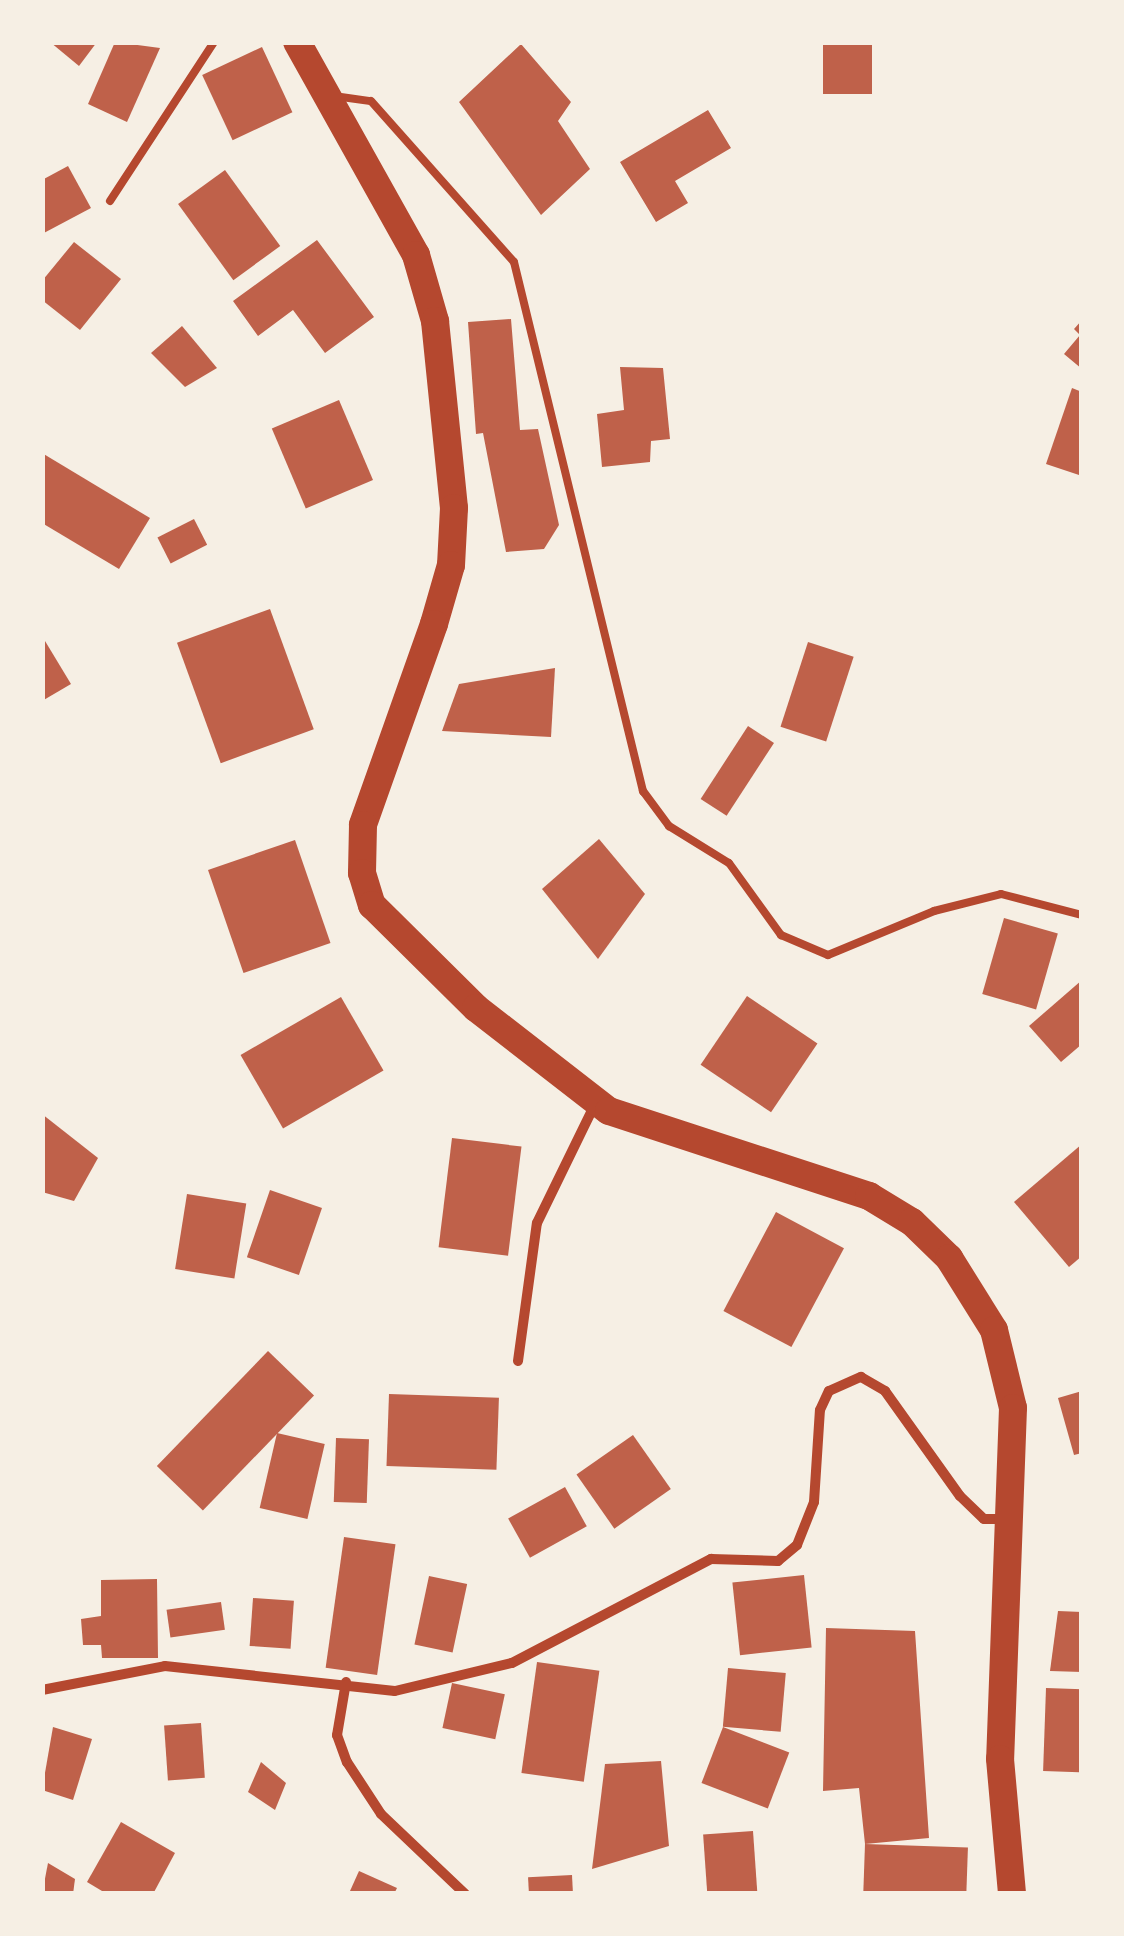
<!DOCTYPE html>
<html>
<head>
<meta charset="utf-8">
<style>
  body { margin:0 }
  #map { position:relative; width:1124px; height:1936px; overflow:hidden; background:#f6efe4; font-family:"Golos Text",sans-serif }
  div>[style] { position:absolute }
  .building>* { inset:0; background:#bf614a; transform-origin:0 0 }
  .service>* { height:8px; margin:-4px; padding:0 4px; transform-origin:4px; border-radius:4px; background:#b5482f }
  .minor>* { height:10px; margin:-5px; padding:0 5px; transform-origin:5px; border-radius:5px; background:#b5482f }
  .trunk>* { height:28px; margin:-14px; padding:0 14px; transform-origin:14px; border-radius:14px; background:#b5482f }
  span { translate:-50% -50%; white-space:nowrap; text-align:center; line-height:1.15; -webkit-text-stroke:9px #f6efe4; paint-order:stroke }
  .frame { position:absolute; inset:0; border:45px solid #f6efe4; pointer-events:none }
</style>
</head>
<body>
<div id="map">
  <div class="building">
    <div style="clip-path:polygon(50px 42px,97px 42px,79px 66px)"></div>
    <div style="clip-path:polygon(115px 42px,160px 48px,127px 122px,88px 104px)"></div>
    <div style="left:823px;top:42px;width:49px;height:52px"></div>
    <div style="clip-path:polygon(521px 44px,571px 102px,558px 121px,590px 169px,541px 215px,459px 102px)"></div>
    <div style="left:262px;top:47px;width:72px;height:66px;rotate:65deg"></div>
    <div style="clip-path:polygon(708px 110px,731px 148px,675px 181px,688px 203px,656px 222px,620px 162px)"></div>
    <div style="clip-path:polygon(68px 166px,91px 208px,42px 234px,42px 180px)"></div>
    <div style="left:225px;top:170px;width:94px;height:58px;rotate:54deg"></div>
    <div style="clip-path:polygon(317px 240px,374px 317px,325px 353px,293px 310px,258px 336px,233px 301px)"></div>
    <div style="clip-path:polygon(74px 242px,121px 279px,80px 330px,42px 300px,42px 281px)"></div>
    <div style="clip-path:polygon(511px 319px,520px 430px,538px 429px,559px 525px,544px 549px,506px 552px,483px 433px,476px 434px,468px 322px)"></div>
    <div style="clip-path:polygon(1082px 320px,1082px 369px,1064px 354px,1080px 335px,1074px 329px)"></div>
    <div style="clip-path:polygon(182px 326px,217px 368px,185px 387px,151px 353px)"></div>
    <div style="clip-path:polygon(620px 367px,663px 368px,670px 439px,651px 441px,650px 462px,602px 467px,597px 414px,624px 410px)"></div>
    <div style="clip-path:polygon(1072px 388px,1082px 392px,1082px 476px,1046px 464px)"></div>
    <div style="left:339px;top:400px;width:87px;height:73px;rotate:67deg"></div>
    <div style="clip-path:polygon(42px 453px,150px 518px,119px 569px,42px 523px)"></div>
    <div style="left:194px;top:519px;width:29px;height:41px;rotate:63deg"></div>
    <div style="left:270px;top:609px;width:128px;height:99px;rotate:70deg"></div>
    <div style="clip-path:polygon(42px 636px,71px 684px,42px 701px)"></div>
    <div style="left:808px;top:642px;width:48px;height:89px;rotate:18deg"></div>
    <div style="clip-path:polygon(555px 668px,551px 737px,442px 731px,459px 684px)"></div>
    <div style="left:748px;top:726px;width:31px;height:87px;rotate:33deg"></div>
    <div style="clip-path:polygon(599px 839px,645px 894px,598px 959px,542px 889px)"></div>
    <div style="left:295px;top:840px;width:109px;height:92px;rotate:71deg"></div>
    <div style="left:1004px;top:918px;width:56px;height:79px;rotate:16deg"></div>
    <div style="clip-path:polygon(1082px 980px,1082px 1044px,1061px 1062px,1029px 1026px)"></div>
    <div style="left:747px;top:996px;width:85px;height:83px;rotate:34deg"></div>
    <div style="left:341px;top:997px;width:85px;height:116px;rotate:60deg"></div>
    <div style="clip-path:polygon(42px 1114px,98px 1158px,74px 1201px,42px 1192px)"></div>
    <div style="left:452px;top:1138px;width:70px;height:110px;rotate:7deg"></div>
    <div style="clip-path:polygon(1082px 1144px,1082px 1256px,1069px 1267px,1014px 1202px)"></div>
    <div style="left:270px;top:1190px;width:55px;height:71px;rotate:19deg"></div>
    <div style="left:187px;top:1194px;width:60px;height:76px;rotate:9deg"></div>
    <div style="left:776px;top:1212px;width:77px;height:112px;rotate:28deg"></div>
    <div style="left:268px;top:1351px;width:64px;height:160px;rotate:44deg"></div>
    <div style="clip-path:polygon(1082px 1391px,1082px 1453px,1074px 1455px,1058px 1398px)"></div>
    <div style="left:389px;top:1394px;width:110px;height:72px;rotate:2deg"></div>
    <div style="left:277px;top:1433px;width:49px;height:77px;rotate:13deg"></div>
    <div style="left:633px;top:1435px;width:66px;height:69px;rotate:55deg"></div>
    <div style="left:336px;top:1438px;width:33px;height:64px;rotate:2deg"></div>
    <div style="left:565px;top:1487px;width:45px;height:65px;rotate:61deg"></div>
    <div style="left:344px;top:1537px;width:52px;height:132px;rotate:8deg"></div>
    <div style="left:804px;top:1575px;width:73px;height:72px;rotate:84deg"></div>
    <div style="left:429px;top:1576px;width:39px;height:70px;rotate:12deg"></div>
    <div style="clip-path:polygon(157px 1579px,158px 1658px,102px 1658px,101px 1645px,83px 1645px,81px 1619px,101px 1616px,101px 1580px)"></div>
    <div style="left:253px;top:1598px;width:41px;height:48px;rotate:4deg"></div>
    <div style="left:221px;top:1602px;width:28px;height:55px;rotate:82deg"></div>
    <div style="clip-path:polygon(1058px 1611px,1082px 1612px,1082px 1672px,1050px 1671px)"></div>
    <div style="clip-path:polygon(826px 1628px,915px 1631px,929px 1838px,865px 1844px,859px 1788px,823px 1791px)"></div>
    <div style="left:537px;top:1662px;width:63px;height:112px;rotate:8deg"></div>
    <div style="left:728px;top:1668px;width:58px;height:59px;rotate:5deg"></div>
    <div style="left:452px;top:1683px;width:54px;height:46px;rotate:12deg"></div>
    <div style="left:1046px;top:1688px;width:36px;height:83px;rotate:2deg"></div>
    <div style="left:201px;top:1723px;width:55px;height:37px;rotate:86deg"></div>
    <div style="clip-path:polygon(53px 1727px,92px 1739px,73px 1800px,42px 1790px)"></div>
    <div style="left:723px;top:1727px;width:71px;height:60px;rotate:21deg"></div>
    <div style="clip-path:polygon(661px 1761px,669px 1846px,592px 1869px,605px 1764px)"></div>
    <div style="clip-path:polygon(261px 1762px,286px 1783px,275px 1810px,248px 1792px)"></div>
    <div style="clip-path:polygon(121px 1822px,175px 1853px,153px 1894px,107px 1894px,87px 1882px)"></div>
    <div style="left:753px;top:1831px;width:63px;height:50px;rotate:86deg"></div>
    <div style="left:865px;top:1844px;width:103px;height:50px;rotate:2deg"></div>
    <div style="clip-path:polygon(48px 1863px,75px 1879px,73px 1894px,42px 1894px)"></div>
    <div style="clip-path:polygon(359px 1871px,397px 1888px,394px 1894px,350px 1891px)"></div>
    <div style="left:572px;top:1875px;width:19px;height:44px;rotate:87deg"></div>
  </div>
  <div class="service">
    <div style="left:334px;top:96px;width:37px;rotate:8deg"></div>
    <div style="left:371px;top:101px;width:215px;rotate:48.4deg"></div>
    <div style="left:514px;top:262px;width:545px;rotate:76.3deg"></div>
    <div style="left:643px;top:791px;width:44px;rotate:53.4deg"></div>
    <div style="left:669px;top:826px;width:70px;rotate:31.7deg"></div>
    <div style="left:729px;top:863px;width:89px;rotate:54.2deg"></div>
    <div style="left:781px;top:935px;width:51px;rotate:23.1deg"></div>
    <div style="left:828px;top:955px;width:115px;rotate:-22.5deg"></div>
    <div style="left:934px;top:911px;width:69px;rotate:-14.2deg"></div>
    <div style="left:1001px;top:894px;width:84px;rotate:14.5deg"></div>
    <div style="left:110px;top:201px;width:190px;rotate:-56.8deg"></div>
  </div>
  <div class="minor">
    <div style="left:518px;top:1361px;width:139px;rotate:-82.2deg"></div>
    <div style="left:537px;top:1223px;width:135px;rotate:-64deg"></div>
    <div style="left:346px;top:1682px;width:54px;rotate:99.6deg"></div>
    <div style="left:337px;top:1735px;width:29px;rotate:70deg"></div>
    <div style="left:347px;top:1762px;width:62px;rotate:56.8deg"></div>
    <div style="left:381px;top:1814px;width:116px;rotate:43.6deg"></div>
    <div style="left:42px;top:1690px;width:125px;rotate:-11deg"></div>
    <div style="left:165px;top:1666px;width:231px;rotate:6.2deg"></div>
    <div style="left:395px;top:1691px;width:120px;rotate:-13.5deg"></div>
    <div style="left:512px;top:1663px;width:225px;rotate:-27.6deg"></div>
    <div style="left:711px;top:1559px;width:67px;rotate:1.7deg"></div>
    <div style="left:778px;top:1561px;width:25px;rotate:-40deg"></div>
    <div style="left:797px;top:1545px;width:46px;rotate:-68.4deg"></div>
    <div style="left:814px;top:1502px;width:92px;rotate:-86.3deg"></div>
    <div style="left:820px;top:1410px;width:21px;rotate:-65deg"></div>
    <div style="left:829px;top:1391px;width:35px;rotate:-24deg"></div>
    <div style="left:861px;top:1377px;width:28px;rotate:30deg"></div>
    <div style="left:885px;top:1391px;width:129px;rotate:54.5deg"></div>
    <div style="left:960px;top:1496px;width:33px;rotate:44deg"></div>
    <div style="left:984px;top:1519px;width:20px"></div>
  </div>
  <div class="trunk">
    <div style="left:297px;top:42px;width:244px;rotate:60.8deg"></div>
    <div style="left:416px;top:255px;width:69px;rotate:73.9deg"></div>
    <div style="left:435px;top:321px;width:188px;rotate:84.2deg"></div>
    <div style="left:454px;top:508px;width:57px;rotate:93deg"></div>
    <div style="left:451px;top:565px;width:61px;rotate:106.1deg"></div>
    <div style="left:434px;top:624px;width:213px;rotate:109.5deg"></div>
    <div style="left:363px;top:825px;width:48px;rotate:91.2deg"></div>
    <div style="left:362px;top:873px;width:34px;rotate:73deg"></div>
    <div style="left:372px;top:905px;width:146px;rotate:44.7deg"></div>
    <div style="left:476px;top:1008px;width:168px;rotate:37.8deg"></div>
    <div style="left:609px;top:1111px;width:274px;rotate:18.1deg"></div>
    <div style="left:869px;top:1196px;width:50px;rotate:31.2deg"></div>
    <div style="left:912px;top:1222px;width:52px;rotate:44.2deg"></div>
    <div style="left:949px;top:1258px;width:85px;rotate:58deg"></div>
    <div style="left:994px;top:1330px;width:80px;rotate:76.3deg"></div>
    <div style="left:1013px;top:1408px;width:351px;rotate:92.1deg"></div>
    <div style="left:1000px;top:1759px;width:136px;rotate:84.9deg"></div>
  </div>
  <div class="frame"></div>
</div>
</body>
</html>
